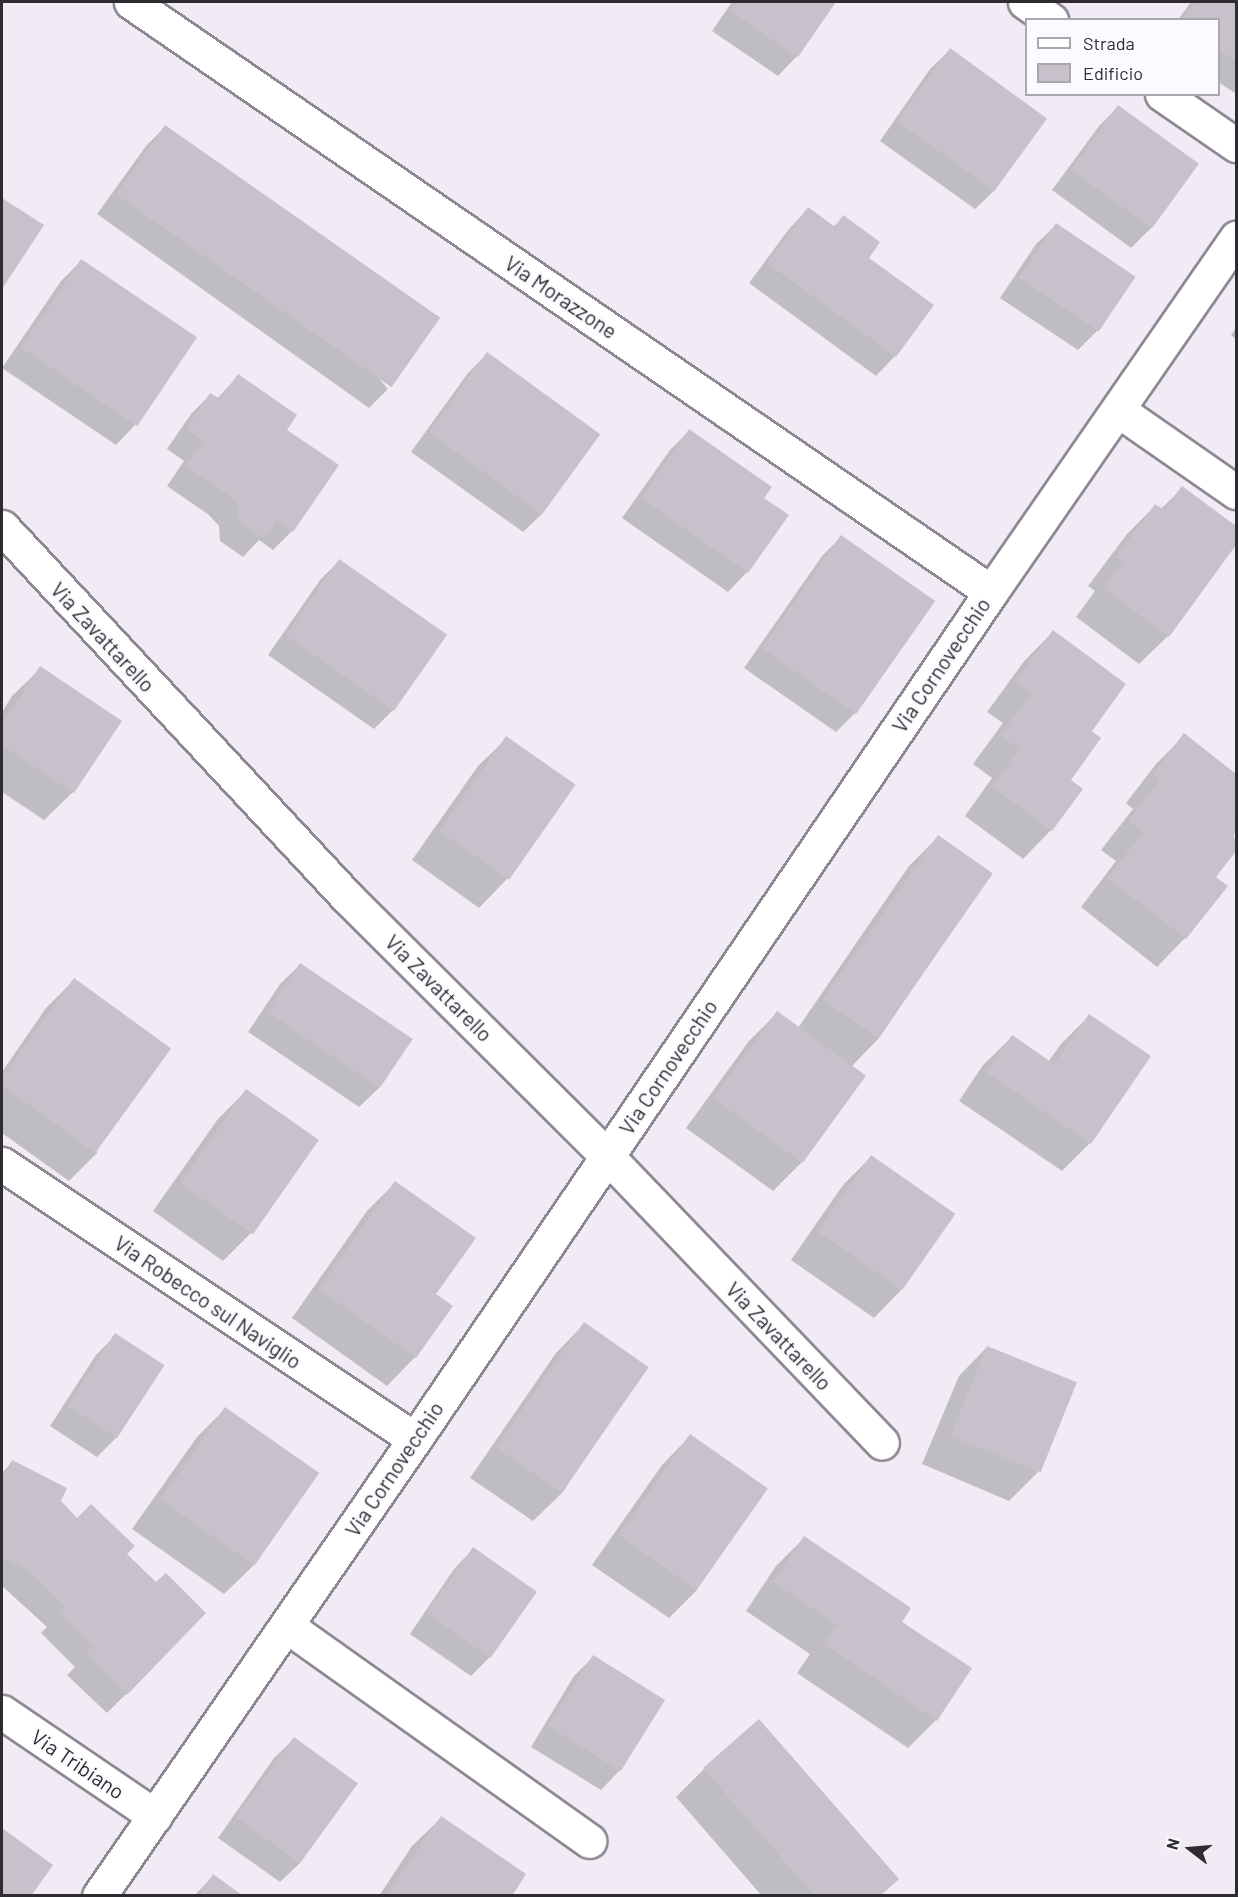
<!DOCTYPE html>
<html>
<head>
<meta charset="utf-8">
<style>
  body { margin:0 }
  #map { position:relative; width:1238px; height:1897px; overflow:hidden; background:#f1ebf6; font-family:Barlow,sans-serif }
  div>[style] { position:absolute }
  .shadow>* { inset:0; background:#0003 }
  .building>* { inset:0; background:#c7c1cc; transform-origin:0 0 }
  .roads { filter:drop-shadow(2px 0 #8e8893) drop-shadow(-2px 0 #8e8893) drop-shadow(0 2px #8e8893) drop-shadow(0 -2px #8e8893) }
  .minor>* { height:33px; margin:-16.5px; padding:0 16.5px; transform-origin:16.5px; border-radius:16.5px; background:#fff }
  span { translate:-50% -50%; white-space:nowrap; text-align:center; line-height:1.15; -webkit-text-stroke:5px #fcfafe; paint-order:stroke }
  .street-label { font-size:21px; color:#2f2c31 }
  .frame { position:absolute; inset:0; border:3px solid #2f2c31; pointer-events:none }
  .legend { position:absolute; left:1025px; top:18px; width:195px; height:78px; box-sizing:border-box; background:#fcfafe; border:2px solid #aaa8ac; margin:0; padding:8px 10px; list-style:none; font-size:18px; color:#2f2c31 }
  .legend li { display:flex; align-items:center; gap:12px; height:30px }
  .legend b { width:30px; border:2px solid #aaa8ac }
  .north { position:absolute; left:1160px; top:1819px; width:60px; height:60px; -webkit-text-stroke:4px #fcfafe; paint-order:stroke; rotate:286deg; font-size:16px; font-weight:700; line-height:24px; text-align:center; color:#2f2c31 }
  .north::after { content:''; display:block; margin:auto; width:21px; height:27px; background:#2f2c31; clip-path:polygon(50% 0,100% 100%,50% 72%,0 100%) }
</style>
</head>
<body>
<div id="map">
  <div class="shadow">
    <div style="clip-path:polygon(732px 2px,834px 2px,797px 56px,778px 76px,712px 31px)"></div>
    <div style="clip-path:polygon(1191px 2px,1236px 2px,1235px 93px,1218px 82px,1218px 20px,1178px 20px)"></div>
    <div style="clip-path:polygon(950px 50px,995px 190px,975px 209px,880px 141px,930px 69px)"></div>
    <div style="clip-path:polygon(1118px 107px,1197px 165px,1151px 228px,1131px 248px,1052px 190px,1099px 126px)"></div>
    <div style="clip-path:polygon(165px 127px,388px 389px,369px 408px,97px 214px,146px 146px)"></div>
    <div style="clip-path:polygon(2px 200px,42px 226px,2px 285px)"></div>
    <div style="clip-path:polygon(808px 209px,833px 227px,844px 217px,866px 258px,895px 356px,876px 376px,749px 283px,789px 229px)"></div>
    <div style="clip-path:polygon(1056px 225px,1133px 277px,1097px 331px,1078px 350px,1000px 298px,1036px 244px)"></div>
    <div style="clip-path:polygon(81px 261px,135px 425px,116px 445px,2px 368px,61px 281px)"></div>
    <div style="clip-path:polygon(1236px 328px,1236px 339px,1231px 335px)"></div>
    <div style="clip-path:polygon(487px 354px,543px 513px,523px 532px,411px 452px,468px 373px)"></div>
    <div style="clip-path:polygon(238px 376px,285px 430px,292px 531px,273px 550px,259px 540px,243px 557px,220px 541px,219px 526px,209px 515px,167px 486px,184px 461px,167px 449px,191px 414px,210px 395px,217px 399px)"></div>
    <div style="clip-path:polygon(689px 431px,762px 499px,747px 572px,728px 592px,622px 518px,670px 450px)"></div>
    <div style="clip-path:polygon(1182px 488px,1236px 528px,1236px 543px,1168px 636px,1139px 664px,1076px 617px,1095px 591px,1088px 586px,1127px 534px,1155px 506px,1161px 509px)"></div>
    <div style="clip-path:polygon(841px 537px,855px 713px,836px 732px,744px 668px,822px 556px)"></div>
    <div style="clip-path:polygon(339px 561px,393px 710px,374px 729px,268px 655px,320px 580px)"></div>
    <div style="clip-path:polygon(1053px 632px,1090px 731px,1069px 780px,1081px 790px,1051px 830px,1023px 859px,965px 816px,992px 778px,973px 764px,1003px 723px,987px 712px,1025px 660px)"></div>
    <div style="clip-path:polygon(41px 668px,73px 792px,44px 820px,2px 792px,2px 712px,12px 696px)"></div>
    <div style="clip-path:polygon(1185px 735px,1236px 776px,1236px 831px,1232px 837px,1236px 841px,1236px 848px,1214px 878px,1185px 938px,1157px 967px,1081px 907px,1116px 861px,1101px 850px,1133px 809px,1126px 803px,1156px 764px)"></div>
    <div style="clip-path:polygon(507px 738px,573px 786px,507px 879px,479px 908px,412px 860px,478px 766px)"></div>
    <div style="clip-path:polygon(938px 837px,991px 874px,879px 1038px,851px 1067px,864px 1076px,801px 1163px,773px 1191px,686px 1128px,749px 1041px,777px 1013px,798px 1028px,909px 866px)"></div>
    <div style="clip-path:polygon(300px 965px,379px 1088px,359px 1107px,248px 1032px,280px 984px)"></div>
    <div style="clip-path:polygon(74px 980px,97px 1153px,69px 1181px,2px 1133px,2px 1072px,46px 1008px)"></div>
    <div style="clip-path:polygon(1089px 1016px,1090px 1143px,1062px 1171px,959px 1101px,983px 1065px,1012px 1037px,1048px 1062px,1061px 1044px)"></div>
    <div style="clip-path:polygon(246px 1091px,316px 1140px,252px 1232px,223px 1261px,153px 1211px,218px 1119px)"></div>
    <div style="clip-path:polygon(871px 1157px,902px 1289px,874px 1318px,791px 1260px,843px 1185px)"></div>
    <div style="clip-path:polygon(395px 1183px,434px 1294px,415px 1357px,387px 1386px,292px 1318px,367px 1211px)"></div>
    <div style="clip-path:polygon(584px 1324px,647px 1368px,562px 1493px,533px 1521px,470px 1478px,556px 1353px)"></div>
    <div style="clip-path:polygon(116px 1335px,163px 1366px,116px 1438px,97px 1457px,50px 1426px,96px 1355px)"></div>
    <div style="clip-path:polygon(987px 1347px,1038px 1472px,1009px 1501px,922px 1464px,959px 1376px)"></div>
    <div style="clip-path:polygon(225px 1409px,253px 1566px,224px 1594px,132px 1529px,197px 1437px)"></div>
    <div style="clip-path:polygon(690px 1436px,697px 1590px,669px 1618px,592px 1565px,662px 1465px)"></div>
    <div style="clip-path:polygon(12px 1462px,77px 1520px,125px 1554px,126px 1694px,107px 1713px,67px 1675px,75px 1667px,41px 1633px,47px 1627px,2px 1586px,2px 1473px)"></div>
    <div style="clip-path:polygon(804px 1538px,900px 1622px,936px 1720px,908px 1748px,797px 1673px,810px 1654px,746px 1611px,776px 1566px)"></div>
    <div style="clip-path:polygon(473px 1549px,535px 1592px,490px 1657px,471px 1676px,410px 1634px,454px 1569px)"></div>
    <div style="clip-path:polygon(593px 1657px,663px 1700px,620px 1770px,601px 1790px,531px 1747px,574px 1676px)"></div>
    <div style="clip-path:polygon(294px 1739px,356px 1783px,300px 1863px,280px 1882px,218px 1838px,274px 1758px)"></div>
    <div style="clip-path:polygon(704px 1769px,880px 1896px,762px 1896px,676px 1797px)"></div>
    <div style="clip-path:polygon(441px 1818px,510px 1896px,379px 1896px,412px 1846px)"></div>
    <div style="clip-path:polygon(2px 1830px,51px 1865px,30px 1896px,2px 1896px)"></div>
    <div style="clip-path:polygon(213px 1876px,241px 1896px,194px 1896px)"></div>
  </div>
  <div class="building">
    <div style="clip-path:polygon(736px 2px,836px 2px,798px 57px,730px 11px)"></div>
    <div style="clip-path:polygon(1195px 2px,1236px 2px,1236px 61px,1218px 49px,1218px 20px,1182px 20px)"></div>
    <div style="left:950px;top:48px;width:120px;height:90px;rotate:36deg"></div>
    <div style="left:1118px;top:105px;width:100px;height:80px;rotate:36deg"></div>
    <div style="left:165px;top:125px;width:336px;height:85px;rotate:35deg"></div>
    <div style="clip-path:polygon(2px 198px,44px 225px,2px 289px)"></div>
    <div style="clip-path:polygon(808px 207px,835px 227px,843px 215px,880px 242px,869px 258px,934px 305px,896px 357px,767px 263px)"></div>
    <div style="left:1056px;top:223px;width:96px;height:66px;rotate:34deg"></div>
    <div style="left:81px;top:259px;width:140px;height:107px;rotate:34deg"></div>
    <div style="left:487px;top:352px;width:140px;height:99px;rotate:36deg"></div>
    <div style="clip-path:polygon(238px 374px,297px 415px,287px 430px,339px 465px,293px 532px,277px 520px,264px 538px,239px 522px,238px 506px,229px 495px,186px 466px,203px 441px,186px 429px,210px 393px,220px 399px)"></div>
    <div style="clip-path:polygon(689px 429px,772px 487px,764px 498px,789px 515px,748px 573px,641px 498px)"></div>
    <div style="clip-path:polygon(1182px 486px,1236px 526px,1236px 545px,1169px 637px,1103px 588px,1123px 562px,1116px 557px,1155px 504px,1164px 510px)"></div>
    <div style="left:841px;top:535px;width:115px;height:138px;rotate:35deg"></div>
    <div style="left:339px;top:559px;width:132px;height:93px;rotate:35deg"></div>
    <div style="clip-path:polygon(1053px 630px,1126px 684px,1092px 731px,1101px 738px,1071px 780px,1083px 789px,1052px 831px,992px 787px,1019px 749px,1000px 735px,1031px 694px,1015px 682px)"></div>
    <div style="clip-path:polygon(40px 666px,122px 721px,74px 793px,2px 745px,2px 724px)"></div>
    <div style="clip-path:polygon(1184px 733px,1236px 774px,1234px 837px,1236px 851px,1216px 877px,1228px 886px,1186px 939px,1108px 878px,1143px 832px,1128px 821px,1160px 780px,1153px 774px)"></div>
    <div style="left:506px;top:736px;width:85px;height:116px;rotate:35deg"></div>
    <div style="left:938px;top:835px;width:67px;height:201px;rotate:35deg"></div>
    <div style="left:300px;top:963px;width:136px;height:59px;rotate:34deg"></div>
    <div style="left:74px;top:978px;width:120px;height:129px;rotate:36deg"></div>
    <div style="left:777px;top:1011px;width:110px;height:108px;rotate:36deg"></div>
    <div style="clip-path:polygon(1089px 1014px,1151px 1056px,1091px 1144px,986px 1072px,1012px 1035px,1054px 1064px)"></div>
    <div style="left:246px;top:1089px;width:89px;height:115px;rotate:35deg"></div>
    <div style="left:871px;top:1155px;width:103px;height:93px;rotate:35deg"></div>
    <div style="clip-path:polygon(395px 1181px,476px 1238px,436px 1294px,453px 1306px,416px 1358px,319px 1289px)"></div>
    <div style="left:584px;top:1322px;width:79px;height:153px;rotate:35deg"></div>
    <div style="left:115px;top:1333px;width:59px;height:87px;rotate:33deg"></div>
    <div style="left:987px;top:1346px;width:97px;height:97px;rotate:22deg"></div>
    <div style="left:225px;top:1407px;width:115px;height:113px;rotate:35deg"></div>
    <div style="left:690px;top:1434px;width:95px;height:124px;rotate:35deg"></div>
    <div style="clip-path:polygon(12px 1460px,67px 1488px,61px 1501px,77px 1518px,91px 1504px,135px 1546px,127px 1554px,156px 1582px,166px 1573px,206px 1613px,127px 1695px,86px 1654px,93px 1646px,59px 1613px,65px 1607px,28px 1570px,2px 1557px,2px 1471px,5px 1473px)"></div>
    <div style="clip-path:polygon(804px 1536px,911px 1608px,902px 1622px,972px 1668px,937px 1721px,824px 1644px,837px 1625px,773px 1582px)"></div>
    <div style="left:473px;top:1547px;width:78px;height:81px;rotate:35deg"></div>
    <div style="left:593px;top:1655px;width:85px;height:84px;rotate:32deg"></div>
    <div style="clip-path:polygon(759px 1719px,899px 1879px,880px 1896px,815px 1896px,703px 1768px)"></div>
    <div style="left:294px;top:1737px;width:79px;height:99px;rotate:36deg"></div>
    <div style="clip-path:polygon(441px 1816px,526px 1874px,512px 1896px,386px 1896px)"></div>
    <div style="clip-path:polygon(2px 1828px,53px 1865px,31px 1896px,2px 1896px)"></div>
    <div style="clip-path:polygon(213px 1874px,243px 1896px,198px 1896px)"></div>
  </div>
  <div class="roads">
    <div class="minor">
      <div style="left:131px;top:2px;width:1043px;rotate:34.45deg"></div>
      <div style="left:1025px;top:2px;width:32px;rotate:35deg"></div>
      <div style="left:1162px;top:94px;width:90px;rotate:34.6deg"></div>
      <div style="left:1118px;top:410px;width:144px;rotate:34.8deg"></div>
      <div style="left:2px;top:527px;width:507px;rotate:47deg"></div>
      <div style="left:348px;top:898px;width:366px;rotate:44.9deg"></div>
      <div style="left:607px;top:1156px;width:397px;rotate:46.2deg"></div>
      <div style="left:2px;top:1164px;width:496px;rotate:33.7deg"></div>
      <div style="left:287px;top:1626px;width:371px;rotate:35.4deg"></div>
      <div style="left:2px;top:1712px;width:185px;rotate:34.2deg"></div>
      <div style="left:99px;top:1896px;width:556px;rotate:-55.34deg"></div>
      <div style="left:415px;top:1439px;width:1024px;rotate:-55.78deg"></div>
      <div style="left:991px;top:592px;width:431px;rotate:-55.3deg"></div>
    </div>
  </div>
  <div class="street-label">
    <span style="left:561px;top:297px;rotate:34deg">Via Morazzone</span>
    <span style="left:103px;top:637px;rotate:47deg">Via Zavattarello</span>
    <span style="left:941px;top:665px;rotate:-56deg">Via Cornovecchio</span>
    <span style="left:439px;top:988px;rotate:45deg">Via Zavattarello</span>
    <span style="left:668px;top:1067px;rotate:-56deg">Via Cornovecchio</span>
    <span style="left:208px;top:1302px;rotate:34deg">Via Robecco sul Naviglio</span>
    <span style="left:779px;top:1336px;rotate:46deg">Via Zavattarello</span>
    <span style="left:394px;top:1469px;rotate:-56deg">Via Cornovecchio</span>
    <span style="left:78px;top:1764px;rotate:34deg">Via Tribiano</span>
  </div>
  <div class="frame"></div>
  <ul class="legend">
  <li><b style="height:8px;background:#fff"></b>Strada</li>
  <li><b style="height:16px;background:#c7c1cc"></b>Edificio</li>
  </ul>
  <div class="north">N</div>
</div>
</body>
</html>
